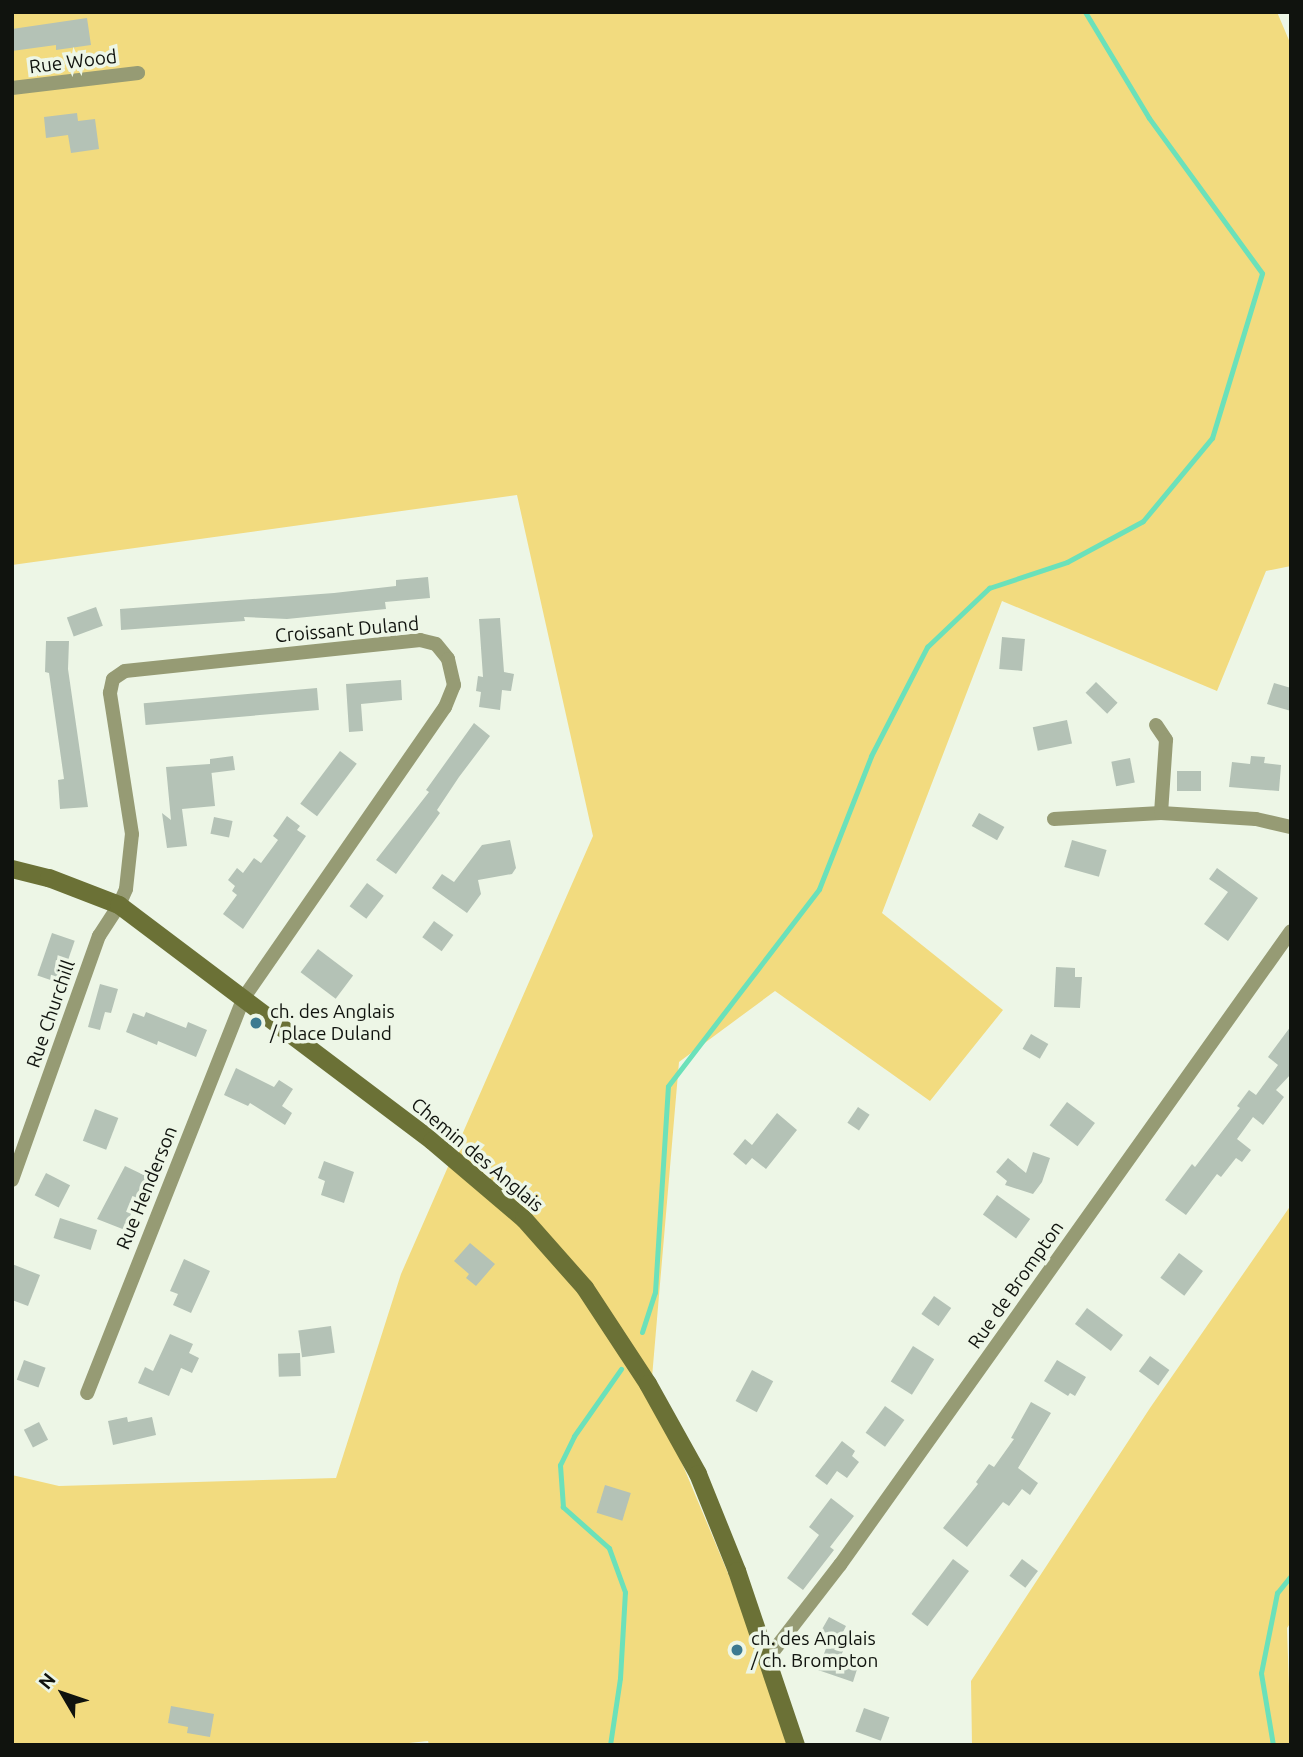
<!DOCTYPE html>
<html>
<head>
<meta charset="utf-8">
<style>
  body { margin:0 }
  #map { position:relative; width:1303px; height:1757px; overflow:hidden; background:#edf6e6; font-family:Ubuntu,sans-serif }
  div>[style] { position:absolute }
  .green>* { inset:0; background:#f2db7f }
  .stream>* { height:5px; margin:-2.5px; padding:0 2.5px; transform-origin:2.5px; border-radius:2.5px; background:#6be1ba }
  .building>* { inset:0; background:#b4c2b6; transform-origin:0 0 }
  .street>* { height:14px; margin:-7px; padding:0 7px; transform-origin:7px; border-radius:7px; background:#969b74 }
  .secondary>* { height:18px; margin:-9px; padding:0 9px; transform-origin:9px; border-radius:9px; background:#6b7136 }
  .dots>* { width:19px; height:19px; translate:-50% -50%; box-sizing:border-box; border:4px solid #edf6e6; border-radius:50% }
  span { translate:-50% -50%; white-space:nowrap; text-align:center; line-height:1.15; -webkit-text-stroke:7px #edf6e6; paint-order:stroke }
  .street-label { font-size:19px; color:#10130e }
  .poi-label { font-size:19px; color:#10130e }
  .left { translate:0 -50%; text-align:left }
  .frame { position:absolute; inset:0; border:14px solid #10130e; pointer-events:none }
  .north { position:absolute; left:28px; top:1659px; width:70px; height:70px; -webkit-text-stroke:5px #edf6e6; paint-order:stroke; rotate:309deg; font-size:19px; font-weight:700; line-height:28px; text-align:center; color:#10130e }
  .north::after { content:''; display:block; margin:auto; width:24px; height:32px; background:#10130e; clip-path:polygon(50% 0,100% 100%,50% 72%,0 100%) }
</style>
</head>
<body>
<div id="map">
  <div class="green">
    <div style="clip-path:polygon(12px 12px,1277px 12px,1291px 45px,1291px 566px,1266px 571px,1217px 691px,1002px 601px,882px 913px,1003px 1010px,930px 1101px,775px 991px,679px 1062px,651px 1389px,758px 1645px,789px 1745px,429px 1745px,428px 1741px,390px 1745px,12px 1745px,12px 1475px,59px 1486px,336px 1478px,401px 1274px,593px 836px,517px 495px,12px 565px)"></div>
    <div style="clip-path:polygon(1291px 1205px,1291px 1622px,1287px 1628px,1291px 1745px,972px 1745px,971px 1681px,1150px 1408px)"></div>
  </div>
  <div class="stream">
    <div style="left:642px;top:1332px;width:42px;rotate:-72deg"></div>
    <div style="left:655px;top:1292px;width:206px;rotate:-86.4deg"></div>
    <div style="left:668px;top:1086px;width:248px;rotate:-52.5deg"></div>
    <div style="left:819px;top:889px;width:143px;rotate:-68.6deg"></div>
    <div style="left:871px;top:756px;width:123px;rotate:-62.8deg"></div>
    <div style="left:927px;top:647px;width:86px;rotate:-43.6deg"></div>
    <div style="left:989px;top:588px;width:82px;rotate:-18.4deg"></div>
    <div style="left:1067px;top:562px;width:86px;rotate:-28.3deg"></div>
    <div style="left:1143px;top:521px;width:108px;rotate:-50.3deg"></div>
    <div style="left:1212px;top:438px;width:172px;rotate:-73.1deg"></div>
    <div style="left:1262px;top:273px;width:192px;rotate:-126.1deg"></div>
    <div style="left:1149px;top:118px;width:124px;rotate:-121.1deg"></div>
    <div style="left:610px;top:1745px;width:68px;rotate:-81.5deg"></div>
    <div style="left:620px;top:1678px;width:86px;rotate:-86.7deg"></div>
    <div style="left:625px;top:1592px;width:47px;rotate:-110deg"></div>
    <div style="left:609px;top:1548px;width:62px;rotate:-138.3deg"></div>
    <div style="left:563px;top:1507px;width:42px;rotate:-94.1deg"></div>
    <div style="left:560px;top:1465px;width:32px;rotate:-64deg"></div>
    <div style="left:574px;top:1436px;width:82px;rotate:-55deg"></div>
    <div style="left:1273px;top:1745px;width:73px;rotate:-99.5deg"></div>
    <div style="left:1261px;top:1673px;width:82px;rotate:-78.7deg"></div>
    <div style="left:1277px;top:1593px;width:22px;rotate:-51deg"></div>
  </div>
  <div class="building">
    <div style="clip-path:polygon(87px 18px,91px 45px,56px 50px,56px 45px,12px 51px,12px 29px)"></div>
    <div style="clip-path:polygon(77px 113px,78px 121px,95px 119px,99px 149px,71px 153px,68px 135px,46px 138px,44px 117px)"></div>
    <div style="clip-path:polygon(428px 577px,430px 598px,385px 602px,386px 609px,287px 619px,244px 617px,245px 621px,121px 630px,120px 609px,334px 593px,396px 586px,396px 580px)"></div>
    <div style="left:96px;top:607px;width:20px;height:31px;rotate:70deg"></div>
    <div style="clip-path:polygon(500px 618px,504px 672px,514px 674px,511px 691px,502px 690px,500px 710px,479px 707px,481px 692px,476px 691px,478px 676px,483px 677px,479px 619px)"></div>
    <div style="left:1002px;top:637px;width:23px;height:32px;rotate:5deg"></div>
    <div style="clip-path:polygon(46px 641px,69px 641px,68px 669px,88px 807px,60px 809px,58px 780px,64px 779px,49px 673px,45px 672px)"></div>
    <div style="clip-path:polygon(401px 680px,402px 700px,361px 704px,363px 731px,349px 732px,346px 684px)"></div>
    <div style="left:1096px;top:682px;width:30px;height:15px;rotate:44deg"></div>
    <div style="clip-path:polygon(1274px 683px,1291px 688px,1291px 711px,1267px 704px)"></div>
    <div style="left:317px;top:688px;width:22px;height:174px;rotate:85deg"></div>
    <div style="left:1067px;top:720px;width:24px;height:35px;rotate:78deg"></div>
    <div style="clip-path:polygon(474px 723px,490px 736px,459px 777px,437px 810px,440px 813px,396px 874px,376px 860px,429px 792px,426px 790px)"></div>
    <div style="left:340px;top:751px;width:21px;height:66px;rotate:37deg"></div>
    <div style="clip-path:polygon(233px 756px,235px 770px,211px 773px,211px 768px,215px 806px,182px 809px,187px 846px,167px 848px,162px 813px,171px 820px,166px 767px,210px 764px,210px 759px)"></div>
    <div style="clip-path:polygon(1251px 756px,1265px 757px,1264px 763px,1281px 765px,1279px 791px,1229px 787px,1232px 762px,1250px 764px)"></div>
    <div style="left:1130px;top:758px;width:25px;height:19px;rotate:79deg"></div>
    <div style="left:1177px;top:771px;width:24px;height:20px"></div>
    <div style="left:979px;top:813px;width:29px;height:15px;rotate:29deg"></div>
    <div style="clip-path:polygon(287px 816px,300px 826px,297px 830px,306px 836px,243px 929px,223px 914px,237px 895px,232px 891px,235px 886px,228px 880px,237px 868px,243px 873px,254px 858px,261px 863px,278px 840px,273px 836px)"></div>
    <div style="left:214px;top:817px;width:19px;height:17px;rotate:12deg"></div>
    <div style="clip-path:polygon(510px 840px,516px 868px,512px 874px,478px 880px,481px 894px,467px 913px,432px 888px,442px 874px,454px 882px,482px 845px)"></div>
    <div style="left:1072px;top:840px;width:36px;height:28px;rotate:16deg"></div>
    <div style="clip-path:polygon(1217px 868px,1258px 898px,1228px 941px,1204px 924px,1228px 892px,1209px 879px)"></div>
    <div style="left:367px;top:883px;width:21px;height:29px;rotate:37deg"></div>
    <div style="left:434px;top:921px;width:24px;height:20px;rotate:36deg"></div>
    <div style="left:52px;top:933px;width:24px;height:45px;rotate:19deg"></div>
    <div style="left:318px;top:949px;width:44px;height:29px;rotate:37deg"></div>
    <div style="clip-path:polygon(1056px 967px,1075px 968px,1075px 977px,1082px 977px,1080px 1008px,1054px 1007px)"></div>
    <div style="clip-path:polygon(100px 984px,118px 989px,111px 1013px,105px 1012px,100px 1030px,88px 1027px)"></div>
    <div style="clip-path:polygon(146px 1012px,186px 1028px,188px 1022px,207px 1030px,196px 1057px,158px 1041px,157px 1045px,126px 1032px,133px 1013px,144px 1017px)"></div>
    <div style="clip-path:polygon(1291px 1026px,1291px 1074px,1276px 1090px,1284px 1097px,1263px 1125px,1253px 1117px,1237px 1139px,1251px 1150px,1242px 1162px,1236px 1158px,1221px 1177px,1217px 1174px,1186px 1215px,1165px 1200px,1192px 1164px,1195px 1167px,1240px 1108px,1237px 1106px,1249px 1090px,1256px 1095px,1278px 1065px,1268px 1057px)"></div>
    <div style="left:1031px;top:1034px;width:20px;height:17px;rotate:30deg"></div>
    <div style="clip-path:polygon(236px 1068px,274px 1087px,279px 1080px,293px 1089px,282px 1106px,292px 1113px,285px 1125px,250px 1103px,248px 1106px,224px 1095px)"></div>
    <div style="left:1067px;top:1102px;width:35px;height:29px;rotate:37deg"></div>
    <div style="left:858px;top:1107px;width:14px;height:19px;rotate:34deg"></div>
    <div style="left:95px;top:1109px;width:25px;height:34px;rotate:21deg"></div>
    <div style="clip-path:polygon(777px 1113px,797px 1130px,766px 1169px,752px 1158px,746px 1165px,733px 1154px,745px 1139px,752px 1145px)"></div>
    <div style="clip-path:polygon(1033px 1152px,1050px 1158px,1042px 1182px,1033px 1194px,1005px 1185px,1007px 1181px,996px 1172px,1008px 1158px,1026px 1173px)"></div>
    <div style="clip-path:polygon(324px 1161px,354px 1172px,344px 1203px,321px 1195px,325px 1181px,318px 1178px)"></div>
    <div style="clip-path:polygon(125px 1166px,152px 1179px,143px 1198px,138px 1195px,125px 1230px,97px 1219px)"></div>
    <div style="left:46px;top:1173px;width:27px;height:25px;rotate:27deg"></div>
    <div style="left:997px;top:1195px;width:41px;height:24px;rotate:36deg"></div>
    <div style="left:60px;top:1218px;width:39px;height:21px;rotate:18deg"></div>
    <div style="clip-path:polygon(470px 1243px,495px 1264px,476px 1286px,466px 1278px,469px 1274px,454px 1261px)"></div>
    <div style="left:1179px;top:1253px;width:30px;height:31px;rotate:37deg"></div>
    <div style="clip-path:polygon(184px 1259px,210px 1271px,191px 1313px,173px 1305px,178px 1294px,170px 1291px)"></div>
    <div style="clip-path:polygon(12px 1264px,40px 1275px,28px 1306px,12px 1300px)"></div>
    <div style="left:934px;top:1296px;width:21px;height:22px;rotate:35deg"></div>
    <div style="left:1087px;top:1308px;width:45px;height:20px;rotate:37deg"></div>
    <div style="left:331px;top:1326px;width:27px;height:33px;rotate:82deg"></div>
    <div style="clip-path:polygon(170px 1334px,193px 1344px,189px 1353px,199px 1358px,192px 1373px,181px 1368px,169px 1396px,138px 1383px,145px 1367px,153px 1371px)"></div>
    <div style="left:913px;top:1346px;width:25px;height:42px;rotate:32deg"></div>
    <div style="left:300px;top:1353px;width:23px;height:22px;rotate:88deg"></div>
    <div style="left:1150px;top:1356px;width:24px;height:19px;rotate:36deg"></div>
    <div style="left:24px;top:1360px;width:23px;height:21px;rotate:20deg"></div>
    <div style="clip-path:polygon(1057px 1360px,1086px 1377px,1075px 1396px,1070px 1393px,1068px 1396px,1044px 1381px)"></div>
    <div style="left:752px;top:1370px;width:24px;height:35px;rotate:28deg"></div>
    <div style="clip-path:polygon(1031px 1402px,1051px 1413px,1018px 1468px,1038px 1483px,1030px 1495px,1022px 1489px,1009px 1506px,1003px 1502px,967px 1547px,943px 1528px,978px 1484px,976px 1482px,989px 1464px,994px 1467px,1014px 1439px,1011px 1438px)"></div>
    <div style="left:885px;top:1406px;width:24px;height:33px;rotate:36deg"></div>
    <div style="clip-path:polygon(127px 1417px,128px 1422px,152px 1417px,156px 1435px,113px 1445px,108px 1421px)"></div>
    <div style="left:39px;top:1422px;width:20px;height:17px;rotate:63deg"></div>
    <div style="clip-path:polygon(842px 1441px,855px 1451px,852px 1456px,859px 1462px,847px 1478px,837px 1471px,827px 1485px,815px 1476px)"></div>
    <div style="left:605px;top:1485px;width:27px;height:29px;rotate:17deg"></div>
    <div style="clip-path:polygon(831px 1498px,854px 1516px,830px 1547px,834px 1550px,803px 1590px,787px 1578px,819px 1535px,809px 1527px)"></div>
    <div style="left:953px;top:1559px;width:20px;height:69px;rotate:37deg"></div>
    <div style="left:1022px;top:1559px;width:20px;height:21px;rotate:37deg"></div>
    <div style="clip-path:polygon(829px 1617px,846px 1626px,843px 1632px,851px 1636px,840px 1657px,859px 1663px,853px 1682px,818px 1670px,828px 1643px,817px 1638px)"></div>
    <div style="clip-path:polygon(171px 1706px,214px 1714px,210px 1737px,187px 1733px,188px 1727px,168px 1723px)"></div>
    <div style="left:864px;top:1708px;width:27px;height:25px;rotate:20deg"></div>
  </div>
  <div class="street">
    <div style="left:12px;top:88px;width:127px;rotate:-6.8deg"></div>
    <div style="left:1156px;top:725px;width:18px;rotate:56deg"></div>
    <div style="left:1166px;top:740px;width:73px;rotate:93.9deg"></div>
    <div style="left:1054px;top:819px;width:107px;rotate:-3.2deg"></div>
    <div style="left:1161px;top:813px;width:95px;rotate:3.6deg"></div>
    <div style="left:1256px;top:819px;width:36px;rotate:13deg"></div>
    <div style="left:12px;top:1180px;width:259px;rotate:-70.4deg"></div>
    <div style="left:99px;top:936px;width:37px;rotate:-57deg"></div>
    <div style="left:119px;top:905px;width:17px;rotate:-66deg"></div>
    <div style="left:126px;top:889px;width:55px;rotate:-83.8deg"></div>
    <div style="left:132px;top:834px;width:143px;rotate:-98.9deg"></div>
    <div style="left:110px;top:693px;width:14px;rotate:-78deg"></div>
    <div style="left:113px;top:679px;width:14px;rotate:-34deg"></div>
    <div style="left:125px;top:671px;width:297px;rotate:-6deg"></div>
    <div style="left:420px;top:640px;width:16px;rotate:14deg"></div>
    <div style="left:436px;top:644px;width:19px;rotate:51deg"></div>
    <div style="left:448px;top:659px;width:27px;rotate:77deg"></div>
    <div style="left:454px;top:685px;width:24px;rotate:112deg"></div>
    <div style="left:445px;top:707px;width:353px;rotate:124.7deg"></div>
    <div style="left:244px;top:997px;width:426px;rotate:111.6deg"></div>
    <div style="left:768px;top:1658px;width:118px;rotate:-52.3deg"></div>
    <div style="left:840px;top:1565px;width:778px;rotate:-54.57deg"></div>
  </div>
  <div class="secondary">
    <div style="left:12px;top:869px;width:38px;rotate:14deg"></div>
    <div style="left:49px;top:878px;width:75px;rotate:21.1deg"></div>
    <div style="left:119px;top:905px;width:392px;rotate:37deg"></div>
    <div style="left:432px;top:1141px;width:121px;rotate:40.3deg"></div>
    <div style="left:524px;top:1219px;width:92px;rotate:48.5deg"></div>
    <div style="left:585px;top:1288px;width:115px;rotate:56.7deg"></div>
    <div style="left:648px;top:1384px;width:103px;rotate:60.9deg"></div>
    <div style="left:698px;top:1474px;width:105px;rotate:68.1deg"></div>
    <div style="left:737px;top:1571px;width:184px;rotate:71.3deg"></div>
  </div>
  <div class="dots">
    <div style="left:256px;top:1023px;background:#3c7a90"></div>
    <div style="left:737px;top:1650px;background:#3c7a90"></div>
  </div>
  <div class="street-label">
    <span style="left:73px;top:62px;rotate:-7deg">Rue Wood</span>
    <span style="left:347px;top:630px;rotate:-5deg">Croissant Duland</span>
    <span style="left:51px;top:1014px;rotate:-71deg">Rue Churchill</span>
    <span style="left:477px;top:1155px;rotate:40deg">Chemin des Anglais</span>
    <span style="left:147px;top:1188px;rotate:-68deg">Rue Henderson</span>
    <span style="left:1016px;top:1285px;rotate:-55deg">Rue de Brompton</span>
  </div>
  <div class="poi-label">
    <span class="left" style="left:270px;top:1023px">ch. des Anglais<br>/ place Duland</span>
    <span class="left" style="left:751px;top:1650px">ch. des Anglais<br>/ ch. Brompton</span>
  </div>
  <div class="frame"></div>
  <div class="north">N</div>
</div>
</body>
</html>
